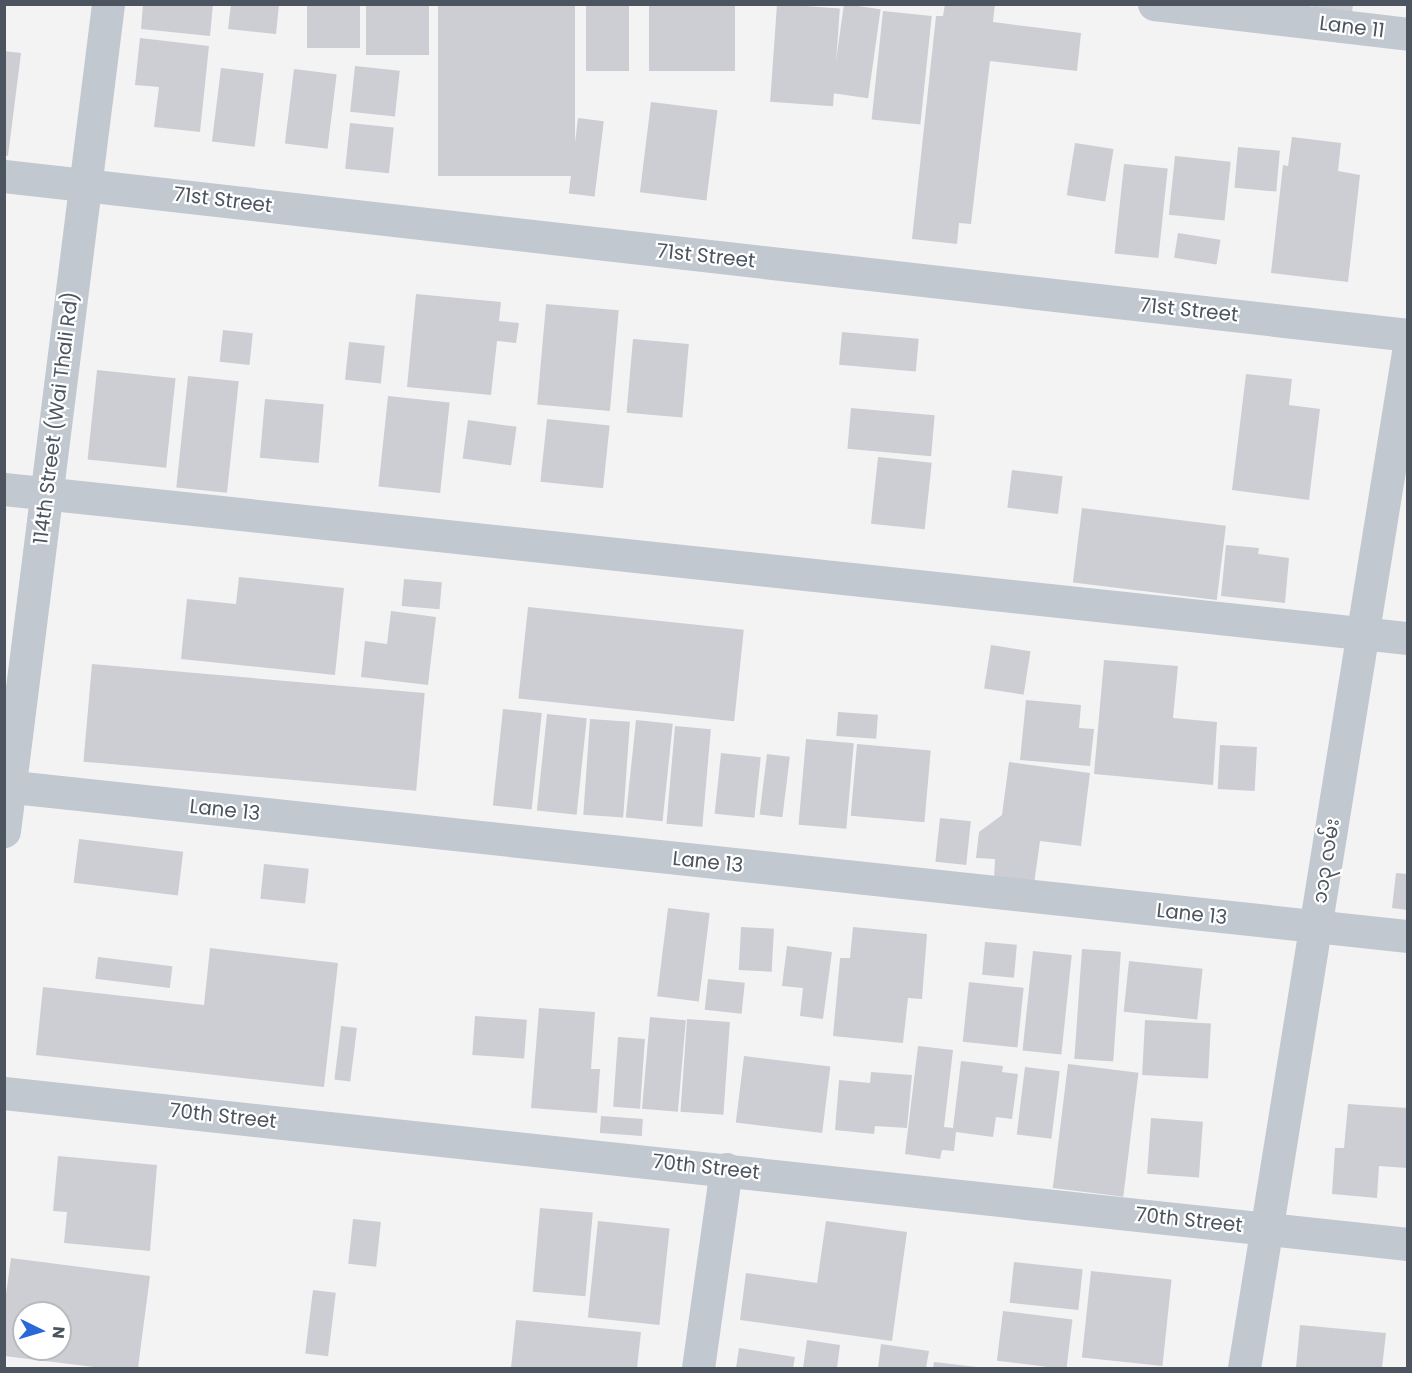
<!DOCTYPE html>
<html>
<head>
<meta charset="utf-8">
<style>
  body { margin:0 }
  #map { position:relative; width:1412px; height:1373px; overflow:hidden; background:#f4f3f3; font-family:Poppins,"Noto Sans Myanmar",sans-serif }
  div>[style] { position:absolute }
  .building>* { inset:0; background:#cdced4; transform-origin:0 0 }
  .minor>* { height:33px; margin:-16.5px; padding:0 16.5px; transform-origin:16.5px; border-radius:16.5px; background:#c2c8d0 }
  span { translate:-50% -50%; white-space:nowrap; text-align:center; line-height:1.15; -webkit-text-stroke:4.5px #fff; paint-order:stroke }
  .street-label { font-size:20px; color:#4b545f }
  .frame { position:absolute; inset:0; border:6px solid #4b545f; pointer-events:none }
  .north { position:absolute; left:12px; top:1301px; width:60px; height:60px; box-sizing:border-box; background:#fff; border:2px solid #b7bbbf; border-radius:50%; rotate:95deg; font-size:16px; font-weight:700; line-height:24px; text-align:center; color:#4b545f }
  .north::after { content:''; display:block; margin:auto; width:21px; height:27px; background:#2a68d7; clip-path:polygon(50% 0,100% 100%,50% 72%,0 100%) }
</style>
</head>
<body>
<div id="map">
  <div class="building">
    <div style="clip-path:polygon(143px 4px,213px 4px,210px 36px,141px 29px)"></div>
    <div style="clip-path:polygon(231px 4px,279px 4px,276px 34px,228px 29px)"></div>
    <div style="left:307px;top:4px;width:53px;height:44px"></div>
    <div style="left:366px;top:4px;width:63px;height:51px"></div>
    <div style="left:438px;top:4px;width:137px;height:172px"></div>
    <div style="left:586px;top:4px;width:43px;height:67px"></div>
    <div style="left:649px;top:4px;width:86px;height:67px"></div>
    <div style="left:777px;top:4px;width:63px;height:98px;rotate:4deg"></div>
    <div style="left:844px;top:4px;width:37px;height:90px;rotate:8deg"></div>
    <div style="clip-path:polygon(945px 4px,995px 4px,993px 22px,1081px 33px,1077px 71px,990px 61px,971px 224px,959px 223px,957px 244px,912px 239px,936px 16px,943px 16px)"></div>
    <div style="clip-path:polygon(1313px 4px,1353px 4px,1351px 21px,1312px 18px)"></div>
    <div style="left:883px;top:11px;width:49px;height:109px;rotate:6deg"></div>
    <div style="clip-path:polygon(140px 38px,209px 46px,200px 132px,154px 127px,159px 87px,135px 85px)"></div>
    <div style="clip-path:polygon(4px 51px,21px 53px,8px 156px,4px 155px)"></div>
    <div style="left:355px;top:66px;width:45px;height:46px;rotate:6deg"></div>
    <div style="left:221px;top:68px;width:43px;height:74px;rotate:7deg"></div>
    <div style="left:294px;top:69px;width:43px;height:75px;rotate:7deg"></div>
    <div style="left:651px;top:102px;width:67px;height:91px;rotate:7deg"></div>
    <div style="left:578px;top:118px;width:26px;height:76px;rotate:7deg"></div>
    <div style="left:350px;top:123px;width:44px;height:46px;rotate:6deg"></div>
    <div style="clip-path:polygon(1292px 137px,1341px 143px,1338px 171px,1360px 175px,1348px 282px,1271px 273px,1283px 165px,1288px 166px)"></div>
    <div style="left:1075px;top:143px;width:39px;height:53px;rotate:9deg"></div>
    <div style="left:1238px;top:147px;width:42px;height:41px;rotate:5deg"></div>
    <div style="left:1175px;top:156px;width:56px;height:59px;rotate:6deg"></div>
    <div style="left:1124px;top:164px;width:44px;height:90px;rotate:6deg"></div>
    <div style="left:1178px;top:233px;width:43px;height:25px;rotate:9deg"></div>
    <div style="clip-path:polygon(416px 294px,501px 302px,499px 321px,519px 323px,516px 343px,497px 341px,491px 395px,407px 387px)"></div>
    <div style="left:546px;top:304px;width:73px;height:101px;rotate:5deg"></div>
    <div style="left:223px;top:330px;width:30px;height:32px;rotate:6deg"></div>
    <div style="left:842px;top:332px;width:77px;height:33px;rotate:5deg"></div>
    <div style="left:633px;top:339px;width:56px;height:74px;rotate:5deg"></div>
    <div style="left:349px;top:342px;width:36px;height:38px;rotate:6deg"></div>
    <div style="left:97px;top:370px;width:79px;height:90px;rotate:6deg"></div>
    <div style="clip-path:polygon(1246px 374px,1292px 379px,1289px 405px,1320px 409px,1309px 500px,1232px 490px)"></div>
    <div style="left:188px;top:376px;width:51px;height:112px;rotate:6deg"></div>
    <div style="left:388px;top:396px;width:62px;height:91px;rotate:6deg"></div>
    <div style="left:265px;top:399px;width:59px;height:59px;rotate:5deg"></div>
    <div style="left:851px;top:408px;width:84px;height:41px;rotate:5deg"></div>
    <div style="left:547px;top:419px;width:63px;height:63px;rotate:6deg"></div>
    <div style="left:468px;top:420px;width:49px;height:39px;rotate:8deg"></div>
    <div style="left:878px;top:457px;width:54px;height:67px;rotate:6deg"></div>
    <div style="left:1012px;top:470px;width:51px;height:38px;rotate:7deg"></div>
    <div style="left:1082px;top:508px;width:145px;height:75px;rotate:7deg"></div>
    <div style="clip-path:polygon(1226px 545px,1259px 548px,1258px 554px,1289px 558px,1285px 603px,1221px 596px)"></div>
    <div style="clip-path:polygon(239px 577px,344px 588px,335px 675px,181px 659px,187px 599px,236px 604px)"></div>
    <div style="left:404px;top:579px;width:38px;height:27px;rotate:5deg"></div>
    <div style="left:528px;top:607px;width:217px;height:92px;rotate:6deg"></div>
    <div style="clip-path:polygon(391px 611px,436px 617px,428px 685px,361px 677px,365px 641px,387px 644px)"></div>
    <div style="left:991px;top:645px;width:40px;height:44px;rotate:9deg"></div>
    <div style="clip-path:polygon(1104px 660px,1178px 666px,1173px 718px,1217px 722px,1213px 785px,1094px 774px)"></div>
    <div style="left:92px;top:664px;width:334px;height:98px;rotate:5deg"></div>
    <div style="clip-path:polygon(1026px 700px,1081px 705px,1079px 728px,1094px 729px,1090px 766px,1020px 760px)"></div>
    <div style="left:503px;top:709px;width:39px;height:97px;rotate:6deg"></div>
    <div style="left:838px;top:712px;width:40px;height:24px;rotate:4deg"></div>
    <div style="left:547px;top:714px;width:40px;height:97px;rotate:6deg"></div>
    <div style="left:590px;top:719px;width:40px;height:96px;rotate:4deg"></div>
    <div style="left:636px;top:720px;width:37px;height:98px;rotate:6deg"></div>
    <div style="left:675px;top:726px;width:36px;height:98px;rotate:5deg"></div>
    <div style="left:806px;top:739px;width:48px;height:86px;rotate:5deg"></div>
    <div style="left:857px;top:744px;width:74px;height:72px;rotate:5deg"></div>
    <div style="left:1220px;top:745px;width:37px;height:44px;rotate:3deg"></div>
    <div style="left:721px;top:753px;width:40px;height:61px;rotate:6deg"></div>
    <div style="left:767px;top:754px;width:23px;height:61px;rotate:7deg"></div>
    <div style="clip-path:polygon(1009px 762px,1090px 773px,1081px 846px,1040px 841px,1034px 884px,994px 879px,995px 859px,976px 858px,979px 832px,1002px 815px)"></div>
    <div style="left:940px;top:818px;width:31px;height:44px;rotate:6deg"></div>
    <div style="left:79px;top:839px;width:105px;height:44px;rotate:7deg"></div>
    <div style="left:264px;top:864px;width:45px;height:35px;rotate:6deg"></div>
    <div style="clip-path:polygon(1396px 873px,1407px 874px,1407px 910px,1392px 908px)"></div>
    <div style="left:668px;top:908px;width:42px;height:89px;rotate:7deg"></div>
    <div style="left:741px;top:927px;width:33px;height:43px;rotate:3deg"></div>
    <div style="clip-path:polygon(853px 927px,927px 934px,922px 999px,908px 998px,903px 1043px,833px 1036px,840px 958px,850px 958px)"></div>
    <div style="left:985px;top:942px;width:32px;height:33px;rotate:5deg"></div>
    <div style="clip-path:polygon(787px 946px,832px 952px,823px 1019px,800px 1016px,803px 988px,782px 986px)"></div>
    <div style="clip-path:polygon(210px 948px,338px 963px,324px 1087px,36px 1055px,43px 987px,204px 1005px)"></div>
    <div style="left:1082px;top:949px;width:39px;height:110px;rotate:4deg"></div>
    <div style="left:1033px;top:951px;width:39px;height:100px;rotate:6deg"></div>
    <div style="left:98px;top:957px;width:75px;height:22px;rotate:7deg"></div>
    <div style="left:1129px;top:961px;width:74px;height:51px;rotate:6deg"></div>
    <div style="left:708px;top:979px;width:37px;height:31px;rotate:6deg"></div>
    <div style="left:969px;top:982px;width:55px;height:60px;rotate:6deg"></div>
    <div style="clip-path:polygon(539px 1008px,595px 1012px,591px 1069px,600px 1069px,597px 1113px,531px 1108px)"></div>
    <div style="left:475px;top:1016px;width:52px;height:39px;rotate:4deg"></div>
    <div style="left:650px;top:1017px;width:36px;height:92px;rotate:5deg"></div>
    <div style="left:687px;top:1019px;width:43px;height:93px;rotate:4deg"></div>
    <div style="left:1145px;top:1020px;width:66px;height:55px;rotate:3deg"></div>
    <div style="left:341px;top:1026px;width:16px;height:54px;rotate:7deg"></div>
    <div style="left:618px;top:1037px;width:27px;height:70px;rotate:4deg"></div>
    <div style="clip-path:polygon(918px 1046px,953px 1050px,944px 1127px,953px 1128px,961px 1061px,1003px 1066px,1002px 1072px,1018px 1074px,1012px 1119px,996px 1117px,993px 1137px,956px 1132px,954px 1151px,942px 1150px,940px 1159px,905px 1154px)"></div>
    <div style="left:744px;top:1056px;width:87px;height:67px;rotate:7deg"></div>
    <div style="left:1068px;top:1064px;width:71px;height:125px;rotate:7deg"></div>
    <div style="left:1025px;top:1067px;width:35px;height:68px;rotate:7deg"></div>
    <div style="clip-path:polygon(871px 1072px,912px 1075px,907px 1128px,875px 1126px,874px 1134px,835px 1130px,839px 1080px,870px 1083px)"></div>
    <div style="clip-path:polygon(1348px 1104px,1407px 1108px,1407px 1168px,1379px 1166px,1377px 1198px,1332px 1194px,1335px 1148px,1344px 1148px)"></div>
    <div style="left:601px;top:1116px;width:42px;height:17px;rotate:4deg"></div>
    <div style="left:1151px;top:1118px;width:52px;height:56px;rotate:4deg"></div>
    <div style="clip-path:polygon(58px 1156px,157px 1165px,150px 1251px,64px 1243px,67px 1212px,53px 1211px)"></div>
    <div style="left:540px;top:1208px;width:53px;height:84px;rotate:5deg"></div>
    <div style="left:353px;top:1219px;width:28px;height:45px;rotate:6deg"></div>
    <div style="left:598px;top:1221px;width:72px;height:97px;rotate:6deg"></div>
    <div style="clip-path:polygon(826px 1221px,907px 1232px,892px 1341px,740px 1320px,746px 1273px,817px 1283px)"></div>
    <div style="clip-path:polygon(evenodd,11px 1258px,150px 1276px,138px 1368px,102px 1368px,4px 1356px,4px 1308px,11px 1258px,24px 1313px,60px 1313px,60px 1349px,24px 1349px,24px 1313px)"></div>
    <div style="left:1014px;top:1262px;width:69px;height:41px;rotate:6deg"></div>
    <div style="left:1091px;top:1271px;width:81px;height:87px;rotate:6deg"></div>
    <div style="left:313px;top:1290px;width:23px;height:64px;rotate:7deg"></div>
    <div style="left:1003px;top:1311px;width:70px;height:50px;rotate:7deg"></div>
    <div style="clip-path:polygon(516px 1320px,641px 1332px,637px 1368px,511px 1368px)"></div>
    <div style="clip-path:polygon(1300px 1325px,1386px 1333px,1382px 1368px,1296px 1368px)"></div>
    <div style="clip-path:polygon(807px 1340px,840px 1345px,837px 1368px,803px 1368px)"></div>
    <div style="clip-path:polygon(881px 1344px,929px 1351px,926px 1368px,878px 1368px)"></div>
    <div style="clip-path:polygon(739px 1348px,795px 1357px,793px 1368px,736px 1368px)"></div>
    <div style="clip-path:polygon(934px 1362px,977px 1367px,977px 1368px,933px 1368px)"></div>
  </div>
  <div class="minor">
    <div style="left:1154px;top:4px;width:256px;rotate:6.7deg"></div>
    <div style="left:4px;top:176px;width:1413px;rotate:6.46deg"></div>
    <div style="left:4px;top:489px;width:1412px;rotate:6.06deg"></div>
    <div style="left:4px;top:786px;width:1412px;rotate:6.1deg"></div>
    <div style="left:4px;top:831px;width:834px;rotate:-82.83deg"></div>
    <div style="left:4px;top:1093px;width:1412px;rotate:6.14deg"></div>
    <div style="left:698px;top:1368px;width:201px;rotate:-82deg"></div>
    <div style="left:1244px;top:1368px;width:1029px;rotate:-80.83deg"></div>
  </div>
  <div class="street-label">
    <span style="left:1352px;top:27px;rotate:7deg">Lane 11</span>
    <span style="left:223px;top:200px;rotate:7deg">71st Street</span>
    <span style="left:706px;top:256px;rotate:6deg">71st Street</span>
    <span style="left:1189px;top:310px;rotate:6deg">71st Street</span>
    <span style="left:56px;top:418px;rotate:-83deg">114th Street (Wai Thali Rd)</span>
    <span style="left:225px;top:810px;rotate:6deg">Lane 13</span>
    <span style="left:1326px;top:861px;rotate:-81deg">၁၁၃ လမ်း</span>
    <span style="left:708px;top:862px;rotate:6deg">Lane 13</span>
    <span style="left:1192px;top:914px;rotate:6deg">Lane 13</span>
    <span style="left:223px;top:1116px;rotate:6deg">70th Street</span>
    <span style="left:706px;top:1167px;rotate:6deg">70th Street</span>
    <span style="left:1189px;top:1220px;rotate:6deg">70th Street</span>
  </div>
  <div class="frame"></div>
  <div class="north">N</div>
</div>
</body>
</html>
